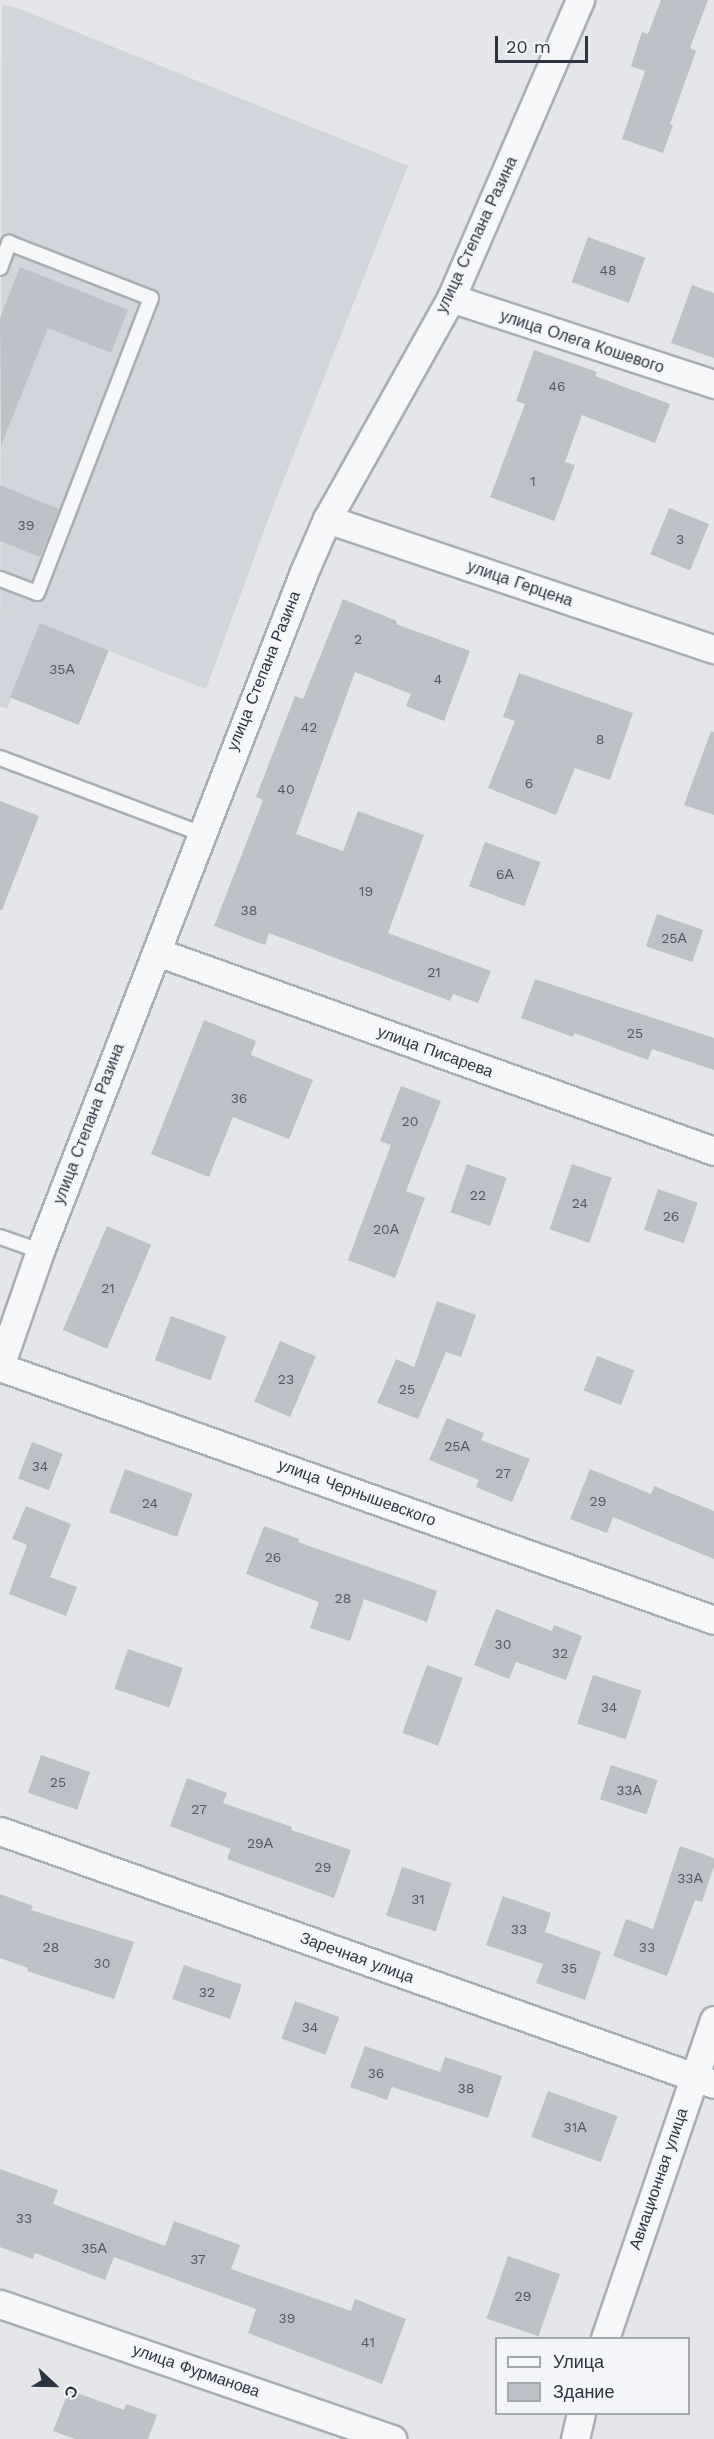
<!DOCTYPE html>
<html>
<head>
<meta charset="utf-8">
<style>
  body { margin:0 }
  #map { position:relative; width:714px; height:2439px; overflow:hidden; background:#e4e6ea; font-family:"Work Sans",sans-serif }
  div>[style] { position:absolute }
  .built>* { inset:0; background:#d2d5dc }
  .building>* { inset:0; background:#bcc0c7; transform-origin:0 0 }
  .roads { filter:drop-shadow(2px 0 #a9adb4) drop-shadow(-2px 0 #a9adb4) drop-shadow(0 2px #a9adb4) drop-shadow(0 -2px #a9adb4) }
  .lane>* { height:14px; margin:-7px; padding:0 7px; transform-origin:7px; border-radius:7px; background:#f6f7f9 }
  .street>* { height:27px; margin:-13.5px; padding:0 13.5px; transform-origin:13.5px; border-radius:13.5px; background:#f6f7f9 }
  span { translate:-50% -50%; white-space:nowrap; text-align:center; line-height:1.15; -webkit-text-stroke:4.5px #f3f5f8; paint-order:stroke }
  .number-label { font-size:14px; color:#515762 }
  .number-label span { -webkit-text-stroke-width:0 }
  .street-label { font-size:16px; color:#2d3441 }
  .legend { position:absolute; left:495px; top:2337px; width:195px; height:78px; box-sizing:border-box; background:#f3f5f8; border:2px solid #a4a8af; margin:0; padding:8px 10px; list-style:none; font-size:18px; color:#2d3441 }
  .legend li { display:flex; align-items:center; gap:12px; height:30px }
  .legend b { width:30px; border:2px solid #a4a8af }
  .north { position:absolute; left:24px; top:2355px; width:60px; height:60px; -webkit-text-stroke:4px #f3f5f8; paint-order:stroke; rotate:112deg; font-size:16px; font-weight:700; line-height:24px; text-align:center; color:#2d3441 }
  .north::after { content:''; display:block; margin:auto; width:21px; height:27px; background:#2d3441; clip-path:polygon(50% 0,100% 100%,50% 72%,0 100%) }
  .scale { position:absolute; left:495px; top:36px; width:93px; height:27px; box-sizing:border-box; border:3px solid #2d3441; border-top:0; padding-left:8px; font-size:18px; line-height:21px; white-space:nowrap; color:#2d3441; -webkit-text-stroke:4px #f3f5f8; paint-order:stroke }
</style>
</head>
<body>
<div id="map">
  <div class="built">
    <div style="clip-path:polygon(2px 5px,17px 8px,408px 166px,272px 509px,206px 689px,40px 624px,7px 709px,0 706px)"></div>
  </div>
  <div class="building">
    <div style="clip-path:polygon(661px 0,708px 0,690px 48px,696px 51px,670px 124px,673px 125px,663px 153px,622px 139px,645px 71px,631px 66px,642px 32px,648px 34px)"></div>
    <div style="left:588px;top:237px;width:61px;height:48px;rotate:20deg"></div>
    <div style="clip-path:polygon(20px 267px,128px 310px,111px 353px,48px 328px,1px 446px,0 318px)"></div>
    <div style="clip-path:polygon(692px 285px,714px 293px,714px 358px,671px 343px)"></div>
    <div style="clip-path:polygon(534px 350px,597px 372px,595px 376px,670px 404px,655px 443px,582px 415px,565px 462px,575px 465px,554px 521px,490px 497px,525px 404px,516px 401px)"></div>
    <div style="clip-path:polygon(0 485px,59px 509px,40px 557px,0 541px)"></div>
    <div style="left:669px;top:508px;width:43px;height:50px;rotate:22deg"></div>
    <div style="clip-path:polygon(343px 599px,397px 621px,396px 624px,470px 651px,444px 721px,406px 706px,411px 694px,355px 672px,296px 834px,343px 851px,358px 811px,424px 835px,388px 933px,491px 971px,478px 1003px,453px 994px,450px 1001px,269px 933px,265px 945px,214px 926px,263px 800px,256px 797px,295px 696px,303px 699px)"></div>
    <div style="left:40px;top:623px;width:74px;height:80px;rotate:22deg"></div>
    <div style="clip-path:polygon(519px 673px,633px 713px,610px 780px,575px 768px,556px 815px,488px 788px,515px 721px,503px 717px)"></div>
    <div style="clip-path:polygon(711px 731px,714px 732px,714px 815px,684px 805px)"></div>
    <div style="clip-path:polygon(0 801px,39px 816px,2px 910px,0 910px)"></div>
    <div style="left:485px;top:842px;width:59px;height:47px;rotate:20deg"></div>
    <div style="left:657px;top:914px;width:49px;height:34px;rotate:19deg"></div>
    <div style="clip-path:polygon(535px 979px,714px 1038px,714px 1070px,652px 1049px,648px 1060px,574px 1033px,573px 1037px,521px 1018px)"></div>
    <div style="clip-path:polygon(204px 1020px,256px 1041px,251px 1055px,313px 1080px,289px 1139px,233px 1117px,209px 1177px,151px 1154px)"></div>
    <div style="clip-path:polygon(401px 1086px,441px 1101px,406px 1191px,425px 1198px,395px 1278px,348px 1260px,391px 1145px,380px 1141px)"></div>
    <div style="left:467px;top:1164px;width:42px;height:51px;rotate:19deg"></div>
    <div style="left:572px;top:1164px;width:42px;height:69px;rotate:19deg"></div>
    <div style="left:658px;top:1189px;width:42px;height:43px;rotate:19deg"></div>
    <div style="left:107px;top:1226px;width:48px;height:113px;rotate:23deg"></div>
    <div style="clip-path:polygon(437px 1301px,476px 1315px,461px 1357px,446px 1352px,418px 1419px,377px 1403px,396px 1359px,414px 1367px)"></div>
    <div style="left:171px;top:1316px;width:59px;height:47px;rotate:20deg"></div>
    <div style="left:280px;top:1341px;width:39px;height:66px;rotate:23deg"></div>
    <div style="left:597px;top:1356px;width:40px;height:37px;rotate:21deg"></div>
    <div style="clip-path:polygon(447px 1418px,484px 1433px,481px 1440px,530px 1459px,512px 1502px,476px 1487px,479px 1480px,429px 1460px)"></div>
    <div style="left:32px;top:1442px;width:33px;height:39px;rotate:21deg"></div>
    <div style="left:125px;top:1469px;width:72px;height:46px;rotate:20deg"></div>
    <div style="clip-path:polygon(590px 1469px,651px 1494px,654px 1486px,714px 1511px,714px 1559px,613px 1517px,607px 1533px,570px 1519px)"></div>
    <div style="clip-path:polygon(26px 1506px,71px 1524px,50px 1577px,77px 1587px,66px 1616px,9px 1594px,27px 1545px,12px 1539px)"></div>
    <div style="clip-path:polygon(264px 1526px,299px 1539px,298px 1542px,437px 1591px,427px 1622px,364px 1599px,350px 1641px,310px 1628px,319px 1602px,246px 1574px)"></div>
    <div style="clip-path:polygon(496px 1609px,552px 1631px,554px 1625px,582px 1636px,566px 1680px,516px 1662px,509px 1679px,474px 1665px)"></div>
    <div style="left:128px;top:1649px;width:58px;height:42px;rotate:19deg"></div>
    <div style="left:427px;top:1665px;width:38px;height:72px;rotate:20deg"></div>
    <div style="left:593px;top:1675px;width:51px;height:51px;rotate:18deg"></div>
    <div style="left:41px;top:1755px;width:52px;height:40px;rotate:19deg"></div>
    <div style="left:611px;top:1765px;width:49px;height:36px;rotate:18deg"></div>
    <div style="clip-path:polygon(187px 1778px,227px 1793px,223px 1803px,292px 1827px,291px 1830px,351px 1850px,334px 1898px,227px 1859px,231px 1849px,170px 1826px)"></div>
    <div style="clip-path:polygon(680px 1846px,714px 1858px,714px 1866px,702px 1902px,695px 1900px,667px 1976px,613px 1956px,626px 1919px,653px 1929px)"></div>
    <div style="left:402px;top:1867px;width:52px;height:51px;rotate:18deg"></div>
    <div style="clip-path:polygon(0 1894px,33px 1906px,31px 1910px,134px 1942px,114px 1999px,27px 1971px,28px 1968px,0 1958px)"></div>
    <div style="clip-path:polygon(503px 1896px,551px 1913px,545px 1932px,601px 1952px,585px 2000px,536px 1983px,543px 1964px,486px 1945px)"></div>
    <div style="left:184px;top:1965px;width:61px;height:36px;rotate:19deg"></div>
    <div style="left:295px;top:2001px;width:47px;height:40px;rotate:20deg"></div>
    <div style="clip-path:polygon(365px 2046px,440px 2072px,445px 2057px,502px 2076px,488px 2118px,392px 2087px,387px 2100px,350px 2087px)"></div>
    <div style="left:548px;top:2091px;width:74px;height:49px;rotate:20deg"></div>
    <div style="clip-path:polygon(0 2169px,58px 2190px,53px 2204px,165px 2246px,174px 2221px,240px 2245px,231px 2269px,351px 2311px,355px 2299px,406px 2319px,382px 2384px,248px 2333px,256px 2309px,114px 2257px,105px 2280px,35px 2253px,33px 2259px,0 2247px)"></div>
    <div style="left:508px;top:2256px;width:55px;height:66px;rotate:19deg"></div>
    <div style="clip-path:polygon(69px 2390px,124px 2410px,126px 2404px,157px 2415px,148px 2439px,75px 2439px,53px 2431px)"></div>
  </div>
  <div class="roads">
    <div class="lane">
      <div style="left:0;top:268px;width:27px;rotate:-70deg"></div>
      <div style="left:9px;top:243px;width:152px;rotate:21.2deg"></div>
      <div style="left:151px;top:298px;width:316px;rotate:111.1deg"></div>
      <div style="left:37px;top:593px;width:40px;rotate:-159deg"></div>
      <div style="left:0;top:758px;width:214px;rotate:20.6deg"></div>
      <div style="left:0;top:1237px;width:42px;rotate:19.3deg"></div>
    </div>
    <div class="street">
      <div style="left:451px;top:298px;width:277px;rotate:18.1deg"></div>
      <div style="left:327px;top:519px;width:408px;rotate:18.6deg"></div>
      <div style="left:157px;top:952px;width:591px;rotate:19.66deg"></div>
      <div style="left:0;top:1366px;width:122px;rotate:-70.8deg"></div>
      <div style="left:40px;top:1251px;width:729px;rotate:-68.75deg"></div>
      <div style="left:304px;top:572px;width:58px;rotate:-66.5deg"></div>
      <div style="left:327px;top:519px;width:253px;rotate:-60.7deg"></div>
      <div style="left:451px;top:298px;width:325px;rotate:-66.6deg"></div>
      <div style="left:0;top:1367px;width:757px;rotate:19.51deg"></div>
      <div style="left:0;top:1831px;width:757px;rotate:19.51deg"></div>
      <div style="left:0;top:2304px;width:415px;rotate:19deg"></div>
      <div style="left:605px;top:2338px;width:336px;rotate:-71.1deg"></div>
      <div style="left:575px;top:2439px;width:26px;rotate:-77deg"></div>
    </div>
  </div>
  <div class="number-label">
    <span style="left:608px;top:270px">48</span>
    <span style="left:557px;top:386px">46</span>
    <span style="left:533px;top:481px">1</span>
    <span style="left:26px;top:525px">39</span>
    <span style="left:680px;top:539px">3</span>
    <span style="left:358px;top:639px">2</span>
    <span style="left:62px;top:669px">35А</span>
    <span style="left:438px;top:679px">4</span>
    <span style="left:309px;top:727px">42</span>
    <span style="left:600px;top:739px">8</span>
    <span style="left:529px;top:783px">6</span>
    <span style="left:286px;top:789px">40</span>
    <span style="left:505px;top:874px">6А</span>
    <span style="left:366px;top:891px">19</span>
    <span style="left:249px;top:910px">38</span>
    <span style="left:674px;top:938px">25А</span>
    <span style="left:434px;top:972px">21</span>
    <span style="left:635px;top:1033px">25</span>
    <span style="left:239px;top:1098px">36</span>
    <span style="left:410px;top:1121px">20</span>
    <span style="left:478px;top:1195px">22</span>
    <span style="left:580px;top:1203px">24</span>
    <span style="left:671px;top:1216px">26</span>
    <span style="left:386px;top:1229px">20А</span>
    <span style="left:108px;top:1288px">21</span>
    <span style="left:286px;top:1379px">23</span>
    <span style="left:407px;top:1389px">25</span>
    <span style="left:457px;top:1446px">25А</span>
    <span style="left:40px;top:1466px">34</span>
    <span style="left:503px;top:1473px">27</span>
    <span style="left:598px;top:1501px">29</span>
    <span style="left:150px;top:1503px">24</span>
    <span style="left:273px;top:1557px">26</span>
    <span style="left:343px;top:1598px">28</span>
    <span style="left:503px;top:1644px">30</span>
    <span style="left:560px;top:1653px">32</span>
    <span style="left:609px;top:1707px">34</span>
    <span style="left:58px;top:1782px">25</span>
    <span style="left:629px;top:1790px">33А</span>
    <span style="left:199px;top:1809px">27</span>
    <span style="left:260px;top:1843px">29А</span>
    <span style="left:323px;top:1867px">29</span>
    <span style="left:690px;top:1878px">33А</span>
    <span style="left:418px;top:1899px">31</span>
    <span style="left:519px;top:1929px">33</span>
    <span style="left:51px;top:1947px">28</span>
    <span style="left:647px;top:1947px">33</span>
    <span style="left:102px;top:1963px">30</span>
    <span style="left:569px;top:1968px">35</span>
    <span style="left:207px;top:1992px">32</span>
    <span style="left:310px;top:2027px">34</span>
    <span style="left:376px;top:2073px">36</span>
    <span style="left:466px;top:2088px">38</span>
    <span style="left:575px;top:2127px">31А</span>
    <span style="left:24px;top:2218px">33</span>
    <span style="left:94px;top:2248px">35А</span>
    <span style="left:198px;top:2259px">37</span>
    <span style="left:523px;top:2296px">29</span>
    <span style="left:287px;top:2318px">39</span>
    <span style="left:368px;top:2342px">41</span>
  </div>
  <div class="street-label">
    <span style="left:477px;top:235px;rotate:-65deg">улица Степана Разина</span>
    <span style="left:582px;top:342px;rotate:18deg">улица Олега Кошевого</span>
    <span style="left:520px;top:584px;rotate:19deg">улица Герцена</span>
    <span style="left:264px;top:671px;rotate:-68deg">улица Степана Разина</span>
    <span style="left:435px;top:1052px;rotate:20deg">улица Писарева</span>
    <span style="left:89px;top:1124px;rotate:-69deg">улица Степана Разина</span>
    <span style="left:357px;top:1493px;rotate:20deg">улица Чернышевского</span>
    <span style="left:357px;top:1958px;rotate:20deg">Заречная улица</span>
    <span style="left:659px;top:2179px;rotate:-71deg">Авиационная улица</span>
    <span style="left:196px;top:2371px;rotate:19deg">улица Фурманова</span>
  </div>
  <ul class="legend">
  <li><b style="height:8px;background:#f6f7f9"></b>Улица</li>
  <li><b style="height:16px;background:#bcc0c7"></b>Здание</li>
  </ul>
  <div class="north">С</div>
  <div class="scale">20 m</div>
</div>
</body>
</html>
